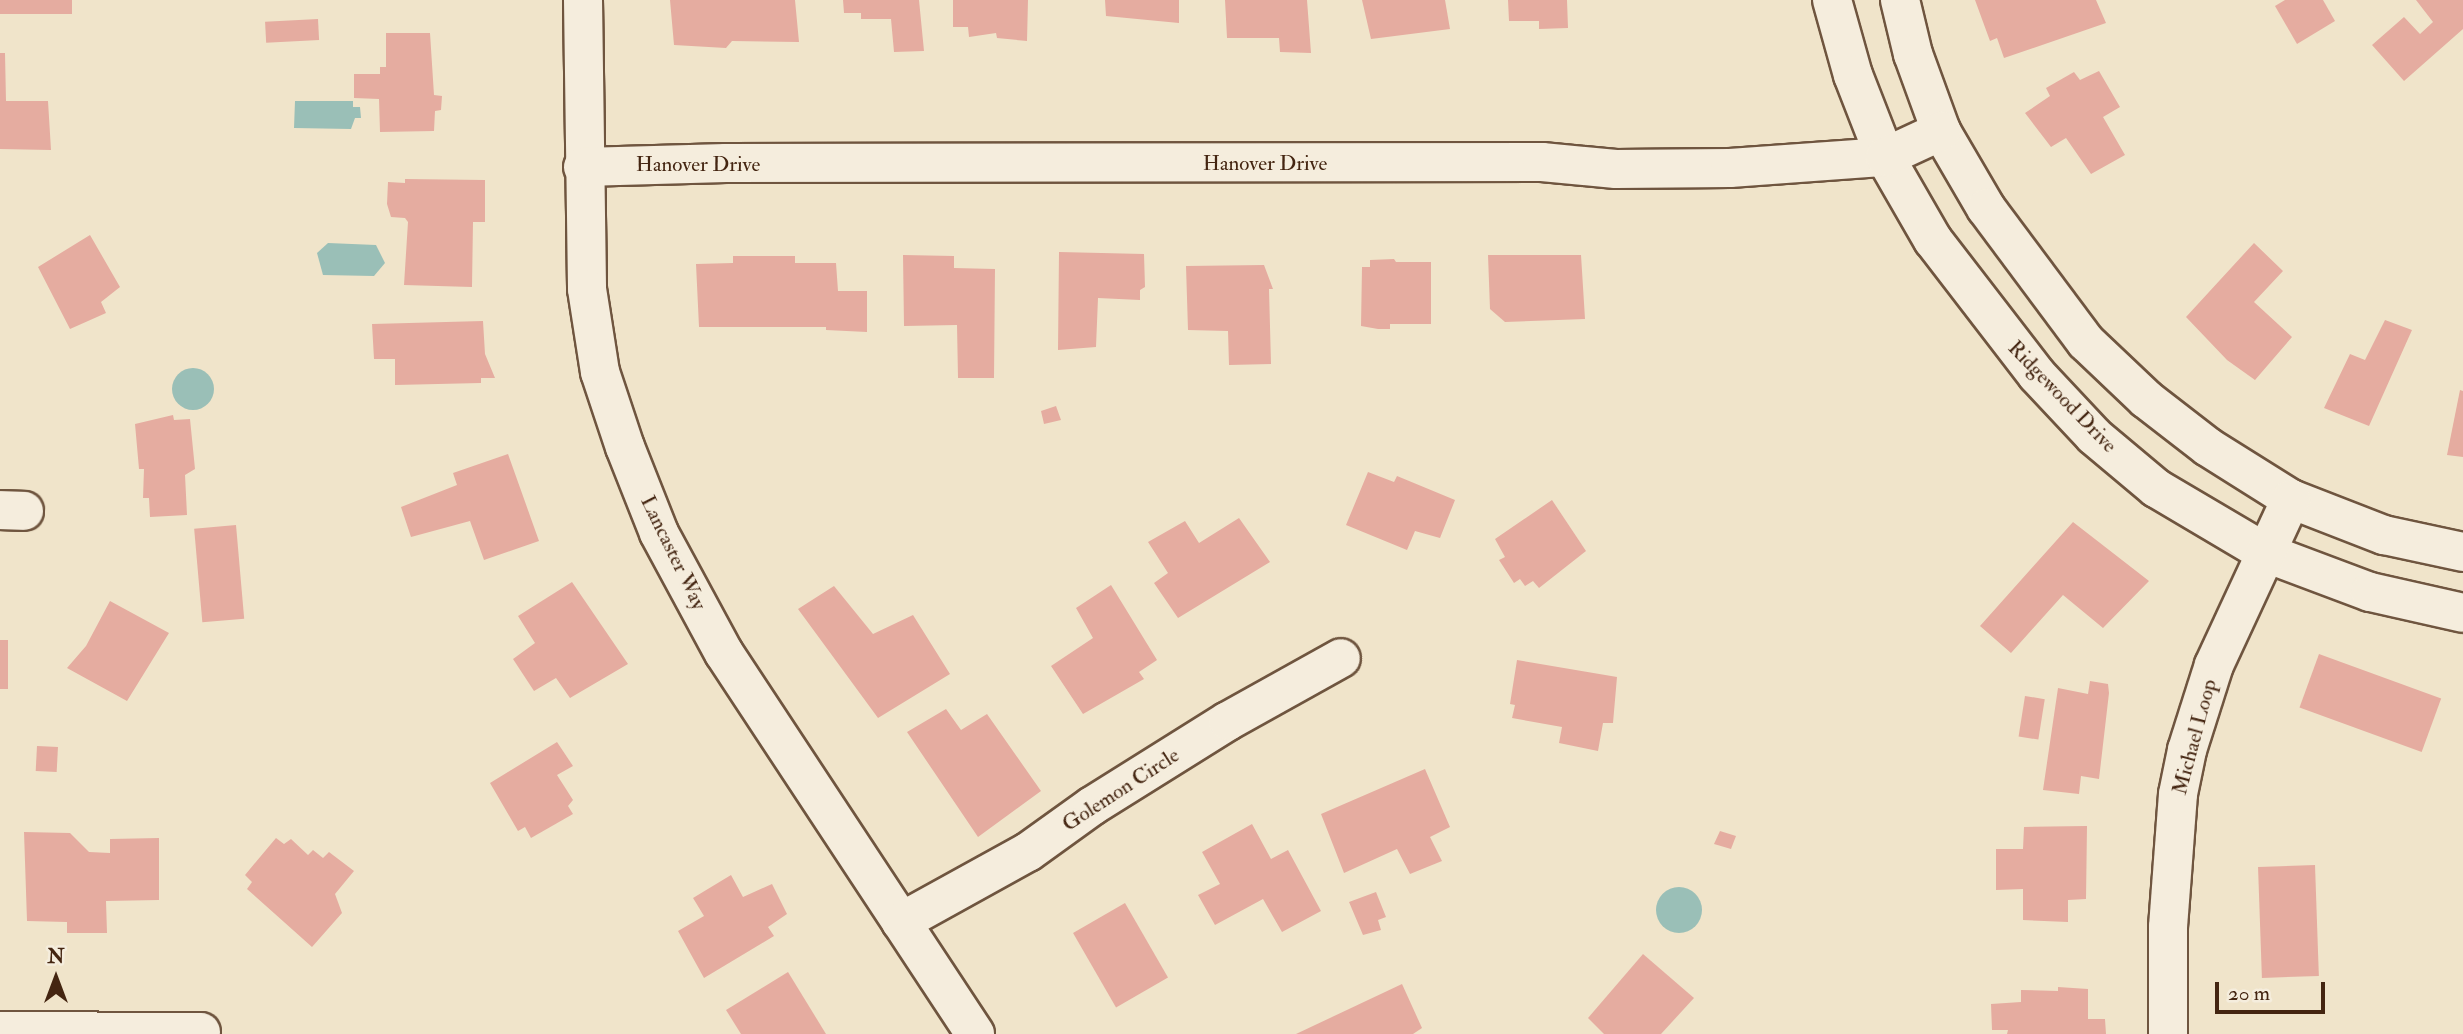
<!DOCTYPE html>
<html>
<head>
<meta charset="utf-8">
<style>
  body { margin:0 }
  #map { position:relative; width:2463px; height:1034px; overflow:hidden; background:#f0e4ca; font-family:"IM FELL Double Pica",serif }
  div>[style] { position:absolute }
  .water>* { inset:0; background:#9abfb7 }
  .round { border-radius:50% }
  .building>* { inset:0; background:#e5aca0; transform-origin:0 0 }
  .roads { filter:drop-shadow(2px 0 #6f553f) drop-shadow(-2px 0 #6f553f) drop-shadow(0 2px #6f553f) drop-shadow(0 -2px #6f553f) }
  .minor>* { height:38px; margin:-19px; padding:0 19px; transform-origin:19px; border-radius:19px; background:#f5eddd }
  span { translate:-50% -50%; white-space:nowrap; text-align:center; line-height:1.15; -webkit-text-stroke:5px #f5eddd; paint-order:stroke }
  .street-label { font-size:21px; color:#442511 }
  .north { position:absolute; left:21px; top:943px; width:70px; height:70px; -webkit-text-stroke:5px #f5eddd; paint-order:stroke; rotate:0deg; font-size:19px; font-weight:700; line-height:28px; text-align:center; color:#442511 }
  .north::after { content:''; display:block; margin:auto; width:24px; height:32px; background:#442511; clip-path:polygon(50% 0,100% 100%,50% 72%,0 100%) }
  .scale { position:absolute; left:2215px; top:982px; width:110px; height:32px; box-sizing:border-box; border:4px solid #442511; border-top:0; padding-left:9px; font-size:21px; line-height:24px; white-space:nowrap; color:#442511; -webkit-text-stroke:5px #f5eddd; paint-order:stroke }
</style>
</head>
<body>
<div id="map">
  <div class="water">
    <div style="clip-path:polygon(295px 101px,353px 101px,353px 107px,360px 107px,361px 118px,355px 118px,351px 129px,294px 128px)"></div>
    <div style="clip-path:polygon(328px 243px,376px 245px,385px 263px,374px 276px,323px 275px,317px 253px)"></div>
    <div class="round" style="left:172px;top:368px;width:42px;height:42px"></div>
    <div class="round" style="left:1656px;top:887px;width:46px;height:46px"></div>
  </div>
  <div class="building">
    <div style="left:0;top:0;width:72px;height:14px"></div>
    <div style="clip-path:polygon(670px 0,795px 0,799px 42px,732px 41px,726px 48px,674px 45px)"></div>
    <div style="clip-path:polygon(843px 0,919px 0,924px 51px,894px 52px,891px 19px,861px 19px,861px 13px,844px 13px)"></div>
    <div style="clip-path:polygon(953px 0,1028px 0,1027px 41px,997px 38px,996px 33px,969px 37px,968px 27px,953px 27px)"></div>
    <div style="clip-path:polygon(1105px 0,1179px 0,1179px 23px,1106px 16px)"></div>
    <div style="clip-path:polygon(1225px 0,1307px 0,1311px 53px,1280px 52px,1279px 38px,1227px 38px)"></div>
    <div style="clip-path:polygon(1362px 0,1445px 0,1450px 29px,1371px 39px)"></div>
    <div style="clip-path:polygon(1508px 0,1567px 0,1568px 28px,1539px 29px,1539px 21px,1509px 21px)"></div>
    <div style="clip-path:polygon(1975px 0,2096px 0,2106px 23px,2004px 58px,1997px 38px,1990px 41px)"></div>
    <div style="clip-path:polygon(2285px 0,2323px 0,2335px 21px,2297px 44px,2275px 6px)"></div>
    <div style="clip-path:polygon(2416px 0,2463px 0,2463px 29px,2404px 81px,2372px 45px,2404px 17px,2420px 34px,2433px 22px)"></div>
    <div style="left:318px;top:19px;width:21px;height:53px;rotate:87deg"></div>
    <div style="clip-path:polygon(386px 33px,430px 33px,434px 95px,442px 96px,441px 110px,435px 111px,434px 131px,380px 132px,379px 99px,354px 98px,354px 74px,380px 74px,380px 67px,386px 67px)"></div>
    <div style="clip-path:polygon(0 53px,5px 53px,6px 101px,48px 101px,51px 150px,0 149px)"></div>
    <div style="clip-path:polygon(2099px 71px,2120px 107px,2103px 117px,2125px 155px,2091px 174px,2066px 138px,2051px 147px,2025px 113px,2050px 96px,2046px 88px,2074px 72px,2080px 80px)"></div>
    <div style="clip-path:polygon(405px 179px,485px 180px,485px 222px,473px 222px,472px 287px,404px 285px,408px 222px,405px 218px,391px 217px,387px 204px,388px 182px,405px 183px)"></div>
    <div style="clip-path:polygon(90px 235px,120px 287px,101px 302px,106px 313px,70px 329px,38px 267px)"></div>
    <div style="clip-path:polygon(2254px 243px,2283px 271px,2254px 302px,2292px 337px,2255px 380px,2227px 360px,2186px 317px)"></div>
    <div style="clip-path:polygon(1059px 252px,1144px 254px,1145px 287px,1140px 290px,1140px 300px,1098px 298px,1096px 347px,1058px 350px)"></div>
    <div style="clip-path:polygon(903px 255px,954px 256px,954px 268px,995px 269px,994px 378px,958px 378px,957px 325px,904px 326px)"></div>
    <div style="clip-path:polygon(1488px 255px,1581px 255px,1585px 319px,1505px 322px,1490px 309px)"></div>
    <div style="clip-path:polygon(733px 256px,795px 256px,795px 263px,836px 263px,838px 291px,867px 291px,867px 332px,826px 330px,826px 327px,699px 327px,696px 264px,733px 263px)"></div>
    <div style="clip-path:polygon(1394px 259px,1396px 262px,1431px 262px,1431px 324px,1390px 324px,1390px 329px,1378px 329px,1361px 326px,1362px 267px,1370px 267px,1370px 260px)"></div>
    <div style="clip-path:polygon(1264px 265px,1273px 289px,1269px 289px,1271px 364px,1229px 365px,1228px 331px,1188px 330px,1186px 266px)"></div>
    <div style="clip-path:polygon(2385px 320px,2412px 330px,2369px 426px,2324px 408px,2350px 354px,2365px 360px)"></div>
    <div style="clip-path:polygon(483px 321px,485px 354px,495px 378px,481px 378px,481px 383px,395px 385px,395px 359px,374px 359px,372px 324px)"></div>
    <div style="clip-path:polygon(2460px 390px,2463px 391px,2463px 457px,2447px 455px)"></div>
    <div style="clip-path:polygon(1056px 406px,1061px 420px,1044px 424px,1041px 411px)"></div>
    <div style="clip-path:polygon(173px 415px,174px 420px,190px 419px,195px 469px,185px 475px,187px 515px,150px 517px,149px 498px,143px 498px,144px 469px,139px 469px,135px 424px)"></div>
    <div style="clip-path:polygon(508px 454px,539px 541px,484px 560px,470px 521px,411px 537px,401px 507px,457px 485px,453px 473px)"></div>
    <div style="clip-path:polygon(1368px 472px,1394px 482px,1397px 476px,1455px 500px,1440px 538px,1415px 531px,1407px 550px,1346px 525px)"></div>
    <div style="clip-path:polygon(1552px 500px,1586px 551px,1539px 588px,1533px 581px,1525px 586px,1520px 579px,1514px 583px,1499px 560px,1505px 557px,1495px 539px)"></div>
    <div style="clip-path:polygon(1239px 518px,1270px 562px,1178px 618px,1154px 583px,1168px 573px,1148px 542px,1185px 521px,1199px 543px)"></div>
    <div style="clip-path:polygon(2073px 522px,2149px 581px,2103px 628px,2063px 595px,2011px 653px,1980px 626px)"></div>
    <div style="left:236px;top:525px;width:94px;height:42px;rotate:85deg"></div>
    <div style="clip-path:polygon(572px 582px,628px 664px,570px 698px,556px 678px,534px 691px,513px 659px,535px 643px,518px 616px)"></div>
    <div style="clip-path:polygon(1111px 585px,1157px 660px,1139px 672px,1144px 679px,1083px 714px,1051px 666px,1093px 638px,1076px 608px)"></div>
    <div style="clip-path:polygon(834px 586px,873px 634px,913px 615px,950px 674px,878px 718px,798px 609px)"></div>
    <div style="clip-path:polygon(110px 601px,169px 633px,127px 701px,67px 668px,86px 646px)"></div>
    <div style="left:0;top:640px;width:8px;height:49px"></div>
    <div style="left:2319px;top:654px;width:130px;height:57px;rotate:20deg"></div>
    <div style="clip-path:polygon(1517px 660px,1617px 677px,1613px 723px,1603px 723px,1598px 751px,1559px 743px,1562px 727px,1512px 718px,1515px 705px,1510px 704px)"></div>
    <div style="clip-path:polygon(2090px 681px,2108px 684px,2109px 693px,2099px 779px,2081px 776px,2079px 794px,2043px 790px,2058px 688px,2088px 694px)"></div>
    <div style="left:2025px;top:696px;width:20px;height:41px;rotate:9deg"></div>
    <div style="clip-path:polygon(946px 709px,961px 730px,987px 714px,1041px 791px,978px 837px,907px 732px)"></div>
    <div style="clip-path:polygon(557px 742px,573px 766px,557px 775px,573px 800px,568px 806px,573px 814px,531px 838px,525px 827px,518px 831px,490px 783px)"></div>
    <div style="left:37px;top:746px;width:21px;height:25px;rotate:3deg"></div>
    <div style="clip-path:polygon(1425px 769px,1450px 827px,1430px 837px,1442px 861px,1410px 874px,1397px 849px,1344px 873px,1321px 814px)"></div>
    <div style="clip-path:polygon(1252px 824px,1271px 859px,1288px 850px,1321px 911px,1282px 932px,1263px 899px,1215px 925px,1198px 895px,1220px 884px,1202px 852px)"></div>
    <div style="clip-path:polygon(2087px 826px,2086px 899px,2068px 900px,2068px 922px,2023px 920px,2023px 889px,1996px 890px,1996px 849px,2023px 849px,2024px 827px)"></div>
    <div style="clip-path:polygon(1720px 831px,1736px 836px,1731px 849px,1714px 844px)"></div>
    <div style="clip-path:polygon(24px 832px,70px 833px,89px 852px,110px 853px,110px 839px,159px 838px,159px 900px,106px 901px,107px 933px,67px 933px,67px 922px,27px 921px)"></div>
    <div style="clip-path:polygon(276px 838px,284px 844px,291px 839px,308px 855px,313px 850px,323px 858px,329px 852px,354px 871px,335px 894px,342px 913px,312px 947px,247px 889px,252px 882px,245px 875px)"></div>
    <div style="left:2315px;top:865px;width:111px;height:57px;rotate:88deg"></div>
    <div style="clip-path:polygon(731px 875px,743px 897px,772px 884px,787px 914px,768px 927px,774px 936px,704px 978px,678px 931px,704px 916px,693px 898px)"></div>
    <div style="clip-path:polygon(1376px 892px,1386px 917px,1378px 920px,1381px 930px,1363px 935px,1349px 902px)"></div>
    <div style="left:1125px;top:903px;width:86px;height:60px;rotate:60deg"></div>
    <div style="clip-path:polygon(1643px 954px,1694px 998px,1661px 1034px,1604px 1034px,1588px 1018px)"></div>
    <div style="clip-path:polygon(788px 972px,826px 1034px,741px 1034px,726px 1010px)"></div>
    <div style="clip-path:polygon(1402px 984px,1422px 1028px,1413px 1034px,1296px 1034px)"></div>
    <div style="clip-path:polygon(2058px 987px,2088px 989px,2088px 1019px,2105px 1019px,2106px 1034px,2007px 1034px,2008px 1030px,1992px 1030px,1991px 1004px,2021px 1002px,2021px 990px,2058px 991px)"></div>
  </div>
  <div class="roads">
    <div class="minor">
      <div style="left:583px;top:0;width:289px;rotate:89.2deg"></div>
      <div style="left:587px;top:289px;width:84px;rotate:81.1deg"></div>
      <div style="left:600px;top:372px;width:79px;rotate:71.6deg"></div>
      <div style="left:625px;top:447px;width:92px;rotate:68.4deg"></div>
      <div style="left:659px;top:533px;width:136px;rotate:61.6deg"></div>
      <div style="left:724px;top:653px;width:456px;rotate:56.6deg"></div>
      <div style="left:1832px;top:0;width:78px;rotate:74.4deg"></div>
      <div style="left:1853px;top:75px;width:88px;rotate:68.7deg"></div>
      <div style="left:1885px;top:157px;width:96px;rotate:60deg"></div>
      <div style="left:1933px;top:240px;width:170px;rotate:52.4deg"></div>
      <div style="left:2037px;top:375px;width:83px;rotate:46.9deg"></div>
      <div style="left:2094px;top:436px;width:81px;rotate:40deg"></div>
      <div style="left:2156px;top:488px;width:128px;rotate:30.6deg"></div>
      <div style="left:2266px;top:553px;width:111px;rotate:20.6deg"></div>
      <div style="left:2370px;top:592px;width:95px;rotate:12.7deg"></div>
      <div style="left:1900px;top:0;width:56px;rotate:76.5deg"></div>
      <div style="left:1913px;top:54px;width:82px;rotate:70deg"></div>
      <div style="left:1941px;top:131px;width:89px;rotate:59.7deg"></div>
      <div style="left:1986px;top:208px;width:167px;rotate:53.3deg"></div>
      <div style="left:2086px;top:342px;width:83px;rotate:43.5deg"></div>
      <div style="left:2146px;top:399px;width:78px;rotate:37.7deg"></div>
      <div style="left:2208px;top:447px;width:98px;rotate:32.1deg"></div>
      <div style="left:2291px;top:499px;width:100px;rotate:21.2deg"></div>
      <div style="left:2384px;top:535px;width:81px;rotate:12.1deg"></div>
      <div style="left:583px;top:167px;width:143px;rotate:-1.6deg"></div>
      <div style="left:726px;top:163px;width:816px;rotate:-0.07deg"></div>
      <div style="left:1542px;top:162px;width:74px;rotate:5.4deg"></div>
      <div style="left:1616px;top:169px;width:114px;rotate:-0.5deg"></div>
      <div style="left:1730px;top:168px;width:155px;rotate:-4.1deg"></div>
      <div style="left:1885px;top:157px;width:62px;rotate:-24.9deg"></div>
      <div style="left:0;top:510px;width:24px;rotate:2deg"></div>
      <div style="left:901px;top:922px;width:145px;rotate:-28.9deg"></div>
      <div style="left:1028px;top:852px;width:79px;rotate:-35.7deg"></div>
      <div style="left:1092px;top:806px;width:160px;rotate:-32deg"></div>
      <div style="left:1228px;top:721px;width:129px;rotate:-29.1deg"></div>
      <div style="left:0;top:1031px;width:201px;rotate:0.3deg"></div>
      <div style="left:2168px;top:1034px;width:107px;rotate:-90deg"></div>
      <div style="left:2168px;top:927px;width:133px;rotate:-85.7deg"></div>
      <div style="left:2178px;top:794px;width:45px;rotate:-78.4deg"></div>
      <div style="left:2187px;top:750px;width:89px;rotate:-72.4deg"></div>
      <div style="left:2214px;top:665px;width:183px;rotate:-65.1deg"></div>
    </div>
  </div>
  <div class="street-label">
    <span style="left:1265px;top:164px">Hanover Drive</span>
    <span style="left:698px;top:165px">Hanover Drive</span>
    <span style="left:2062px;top:397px;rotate:46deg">Ridgewood Drive</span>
    <span style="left:673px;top:553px;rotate:64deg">Lancaster Way</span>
    <span style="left:2195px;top:737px;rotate:-75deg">Michael Loop</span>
    <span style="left:1121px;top:790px;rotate:-33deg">Golemon Circle</span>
  </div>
  <div class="north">N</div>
  <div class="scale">20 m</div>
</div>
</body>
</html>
